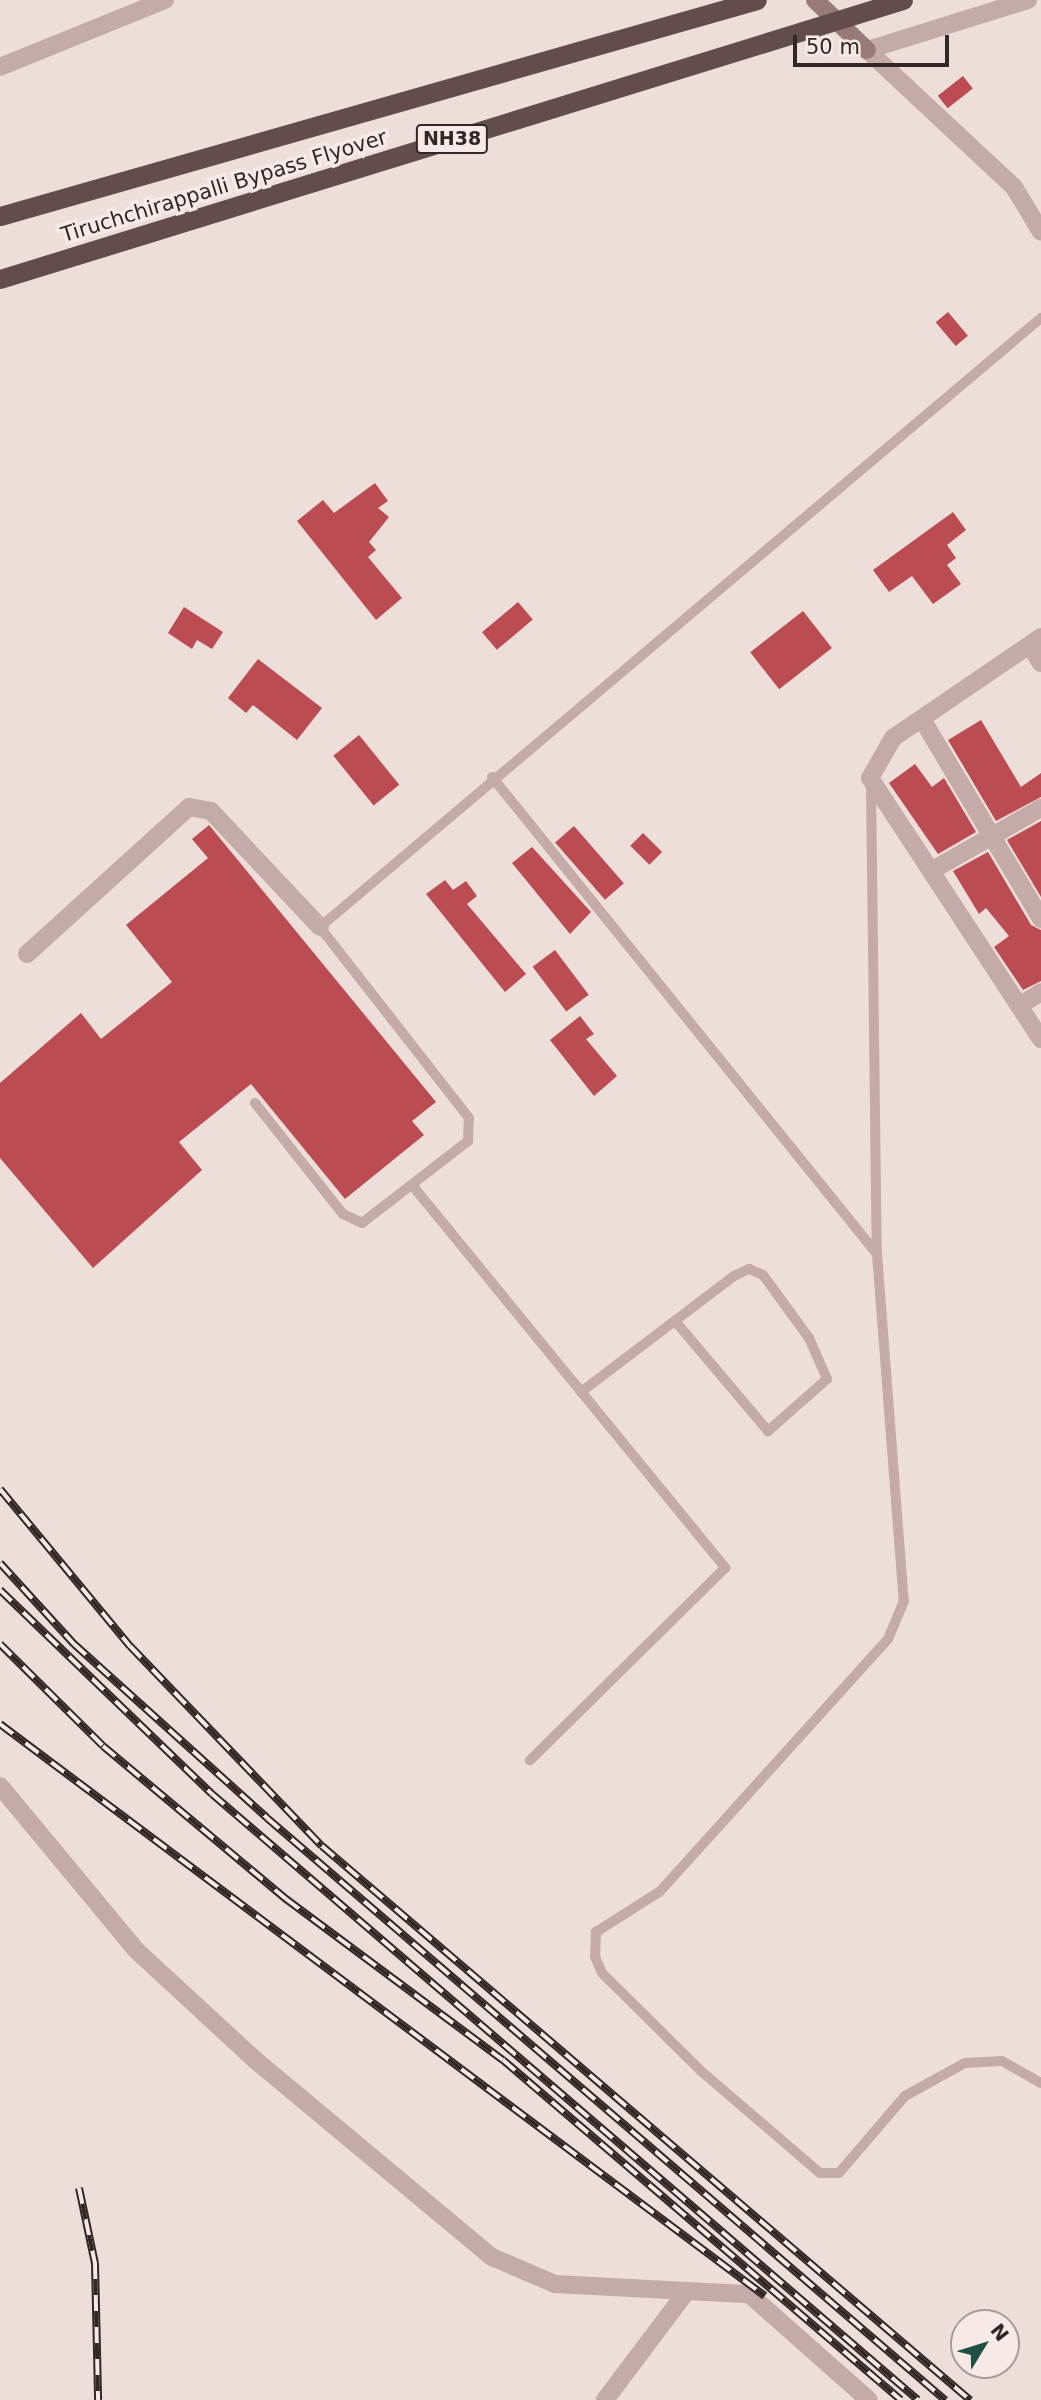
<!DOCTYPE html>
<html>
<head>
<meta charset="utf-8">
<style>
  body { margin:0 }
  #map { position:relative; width:1041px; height:2400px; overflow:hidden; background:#eeded9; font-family:"DejaVu Sans",sans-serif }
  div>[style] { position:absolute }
  .building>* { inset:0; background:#ba4c52; transform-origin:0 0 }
  .service>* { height:10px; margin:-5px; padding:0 5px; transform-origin:5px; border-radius:5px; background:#c5aba7 }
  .minor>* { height:18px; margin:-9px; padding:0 9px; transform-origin:9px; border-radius:9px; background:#c5aba7 }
  .tertiary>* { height:18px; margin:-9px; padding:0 9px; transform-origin:9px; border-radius:9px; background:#c5aba7 }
  .secondary>* { height:18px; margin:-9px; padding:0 9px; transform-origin:9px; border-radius:9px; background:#987a78 }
  .trunk>* { height:19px; margin:-9.5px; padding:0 9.5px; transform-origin:9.5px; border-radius:9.5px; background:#624c4c }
  .rail>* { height:8px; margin-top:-4px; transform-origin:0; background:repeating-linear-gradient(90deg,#f7e9e5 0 16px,#322727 0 32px); box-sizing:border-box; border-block:2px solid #322727 }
  .trunk-bridge>* { height:19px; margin:-9.5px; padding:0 9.5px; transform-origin:9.5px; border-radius:9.5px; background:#624c4c }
  span { translate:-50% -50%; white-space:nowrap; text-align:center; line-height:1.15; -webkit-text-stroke:7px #f7e9e5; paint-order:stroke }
  .shield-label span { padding:2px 5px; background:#f7e9e5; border:2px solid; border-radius:5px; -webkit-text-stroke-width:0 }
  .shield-label { font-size:19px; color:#322727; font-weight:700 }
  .street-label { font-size:21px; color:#322727 }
  .north { position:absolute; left:950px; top:2309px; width:70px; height:70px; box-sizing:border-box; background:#f7e9e5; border:2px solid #a89b99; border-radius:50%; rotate:52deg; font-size:19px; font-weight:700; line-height:28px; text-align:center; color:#322727 }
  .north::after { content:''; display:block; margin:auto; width:24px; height:32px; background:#204f44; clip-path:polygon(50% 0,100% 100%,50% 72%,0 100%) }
  .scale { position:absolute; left:793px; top:35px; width:156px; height:32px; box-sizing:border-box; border:4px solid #322727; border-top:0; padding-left:9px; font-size:21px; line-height:24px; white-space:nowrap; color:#322727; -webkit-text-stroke:5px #f7e9e5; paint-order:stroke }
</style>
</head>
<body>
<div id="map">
  <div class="building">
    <div style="left:963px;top:76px;width:16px;height:32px;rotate:52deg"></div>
    <div style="left:948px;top:312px;width:31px;height:16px;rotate:50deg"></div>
    <div style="clip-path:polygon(375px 483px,388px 501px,378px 508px,389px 517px,369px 542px,376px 550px,368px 557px,402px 598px,376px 620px,297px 521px,323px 500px,334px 513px)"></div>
    <div style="clip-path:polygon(953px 512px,966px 530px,947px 545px,956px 558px,947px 565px,961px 584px,933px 604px,912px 576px,889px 592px,873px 570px)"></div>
    <div style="left:518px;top:602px;width:23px;height:47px;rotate:50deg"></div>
    <div style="clip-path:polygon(184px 607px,223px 632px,212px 649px,197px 640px,192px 649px,168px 633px)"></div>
    <div style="left:803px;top:611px;width:47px;height:67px;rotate:52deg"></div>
    <div style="clip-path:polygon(258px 659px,322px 708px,297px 740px,253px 705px,246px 713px,228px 698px)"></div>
    <div style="clip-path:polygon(981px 720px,1021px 787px,1041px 773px,1041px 797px,996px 821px,948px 740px)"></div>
    <div style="left:359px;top:735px;width:64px;height:33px;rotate:51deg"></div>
    <div style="clip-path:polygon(915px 764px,932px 787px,944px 778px,976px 832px,938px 854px,889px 783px)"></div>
    <div style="clip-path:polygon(1041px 821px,1041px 897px,1007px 840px)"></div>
    <div style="clip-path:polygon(209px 825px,436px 1102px,412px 1121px,424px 1135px,345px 1199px,251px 1084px,179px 1142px,202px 1170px,93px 1268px,0 1158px,0 1083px,81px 1013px,101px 1039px,172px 982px,126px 925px,208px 858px,192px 839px)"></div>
    <div style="left:574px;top:826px;width:76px;height:25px;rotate:49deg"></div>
    <div style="left:643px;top:833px;width:27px;height:18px;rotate:45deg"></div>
    <div style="clip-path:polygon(532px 847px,591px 912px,570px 934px,512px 863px)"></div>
    <div style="clip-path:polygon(988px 852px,1031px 925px,1041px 930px,1041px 981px,1023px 990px,994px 947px,1009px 936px,986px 908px,979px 914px,953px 871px)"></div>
    <div style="clip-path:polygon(445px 880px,453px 890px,466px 881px,477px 896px,467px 904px,526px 974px,505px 992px,426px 894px)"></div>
    <div style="left:555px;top:950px;width:56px;height:28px;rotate:53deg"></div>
    <div style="clip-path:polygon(580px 1016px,594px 1034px,586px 1039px,617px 1076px,594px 1096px,550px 1040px)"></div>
  </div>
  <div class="service">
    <div style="left:492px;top:777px;width:613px;rotate:51.09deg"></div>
    <div style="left:871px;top:785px;width:469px;rotate:89.3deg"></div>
    <div style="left:877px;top:1254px;width:348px;rotate:85.6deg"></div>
    <div style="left:904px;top:1601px;width:41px;rotate:112.8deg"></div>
    <div style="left:888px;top:1639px;width:341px;rotate:132.1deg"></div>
    <div style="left:659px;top:1892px;width:75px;rotate:147.6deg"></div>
    <div style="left:596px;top:1932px;width:25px;rotate:92deg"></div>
    <div style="left:595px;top:1957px;width:17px;rotate:66deg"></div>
    <div style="left:602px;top:1973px;width:139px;rotate:44.7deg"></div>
    <div style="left:701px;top:2071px;width:157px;rotate:40.6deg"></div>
    <div style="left:820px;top:2173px;width:19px"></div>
    <div style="left:839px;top:2173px;width:101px;rotate:-49.4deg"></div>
    <div style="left:905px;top:2096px;width:68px;rotate:-28.8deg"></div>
    <div style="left:965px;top:2063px;width:37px;rotate:-3deg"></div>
    <div style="left:1002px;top:2061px;width:45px;rotate:29.4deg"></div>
    <div style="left:255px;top:1103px;width:142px;rotate:51.6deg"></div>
    <div style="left:343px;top:1214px;width:21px;rotate:25deg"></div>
    <div style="left:362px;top:1223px;width:134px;rotate:-37.7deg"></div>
    <div style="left:468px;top:1141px;width:23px;rotate:-88deg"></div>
    <div style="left:469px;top:1118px;width:242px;rotate:-128deg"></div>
    <div style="left:320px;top:927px;width:944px;rotate:-40.19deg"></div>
    <div style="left:412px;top:1185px;width:495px;rotate:50.7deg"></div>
    <div style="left:725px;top:1568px;width:274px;rotate:135.4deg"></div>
    <div style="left:581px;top:1392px;width:192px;rotate:-37.2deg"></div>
    <div style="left:734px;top:1276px;width:17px;rotate:-25deg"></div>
    <div style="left:749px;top:1269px;width:15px;rotate:23deg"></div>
    <div style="left:763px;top:1275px;width:78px;rotate:53.9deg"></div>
    <div style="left:809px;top:1338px;width:45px;rotate:66.3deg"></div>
    <div style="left:827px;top:1379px;width:79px;rotate:138.6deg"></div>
    <div style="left:768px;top:1431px;width:144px;rotate:-130.2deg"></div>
  </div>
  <div class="minor">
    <div style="left:0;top:67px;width:178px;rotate:-22.1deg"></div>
    <div style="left:1030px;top:645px;width:21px;rotate:59deg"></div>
    <div style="left:922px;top:719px;width:233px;rotate:59.2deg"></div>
    <div style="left:931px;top:871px;width:127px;rotate:-29.8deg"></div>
    <div style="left:27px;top:954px;width:219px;rotate:-42.2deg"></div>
    <div style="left:189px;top:807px;width:22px;rotate:10deg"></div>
    <div style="left:211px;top:811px;width:159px;rotate:46.8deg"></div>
    <div style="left:1019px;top:1006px;width:26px;rotate:-32deg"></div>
    <div style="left:0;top:1786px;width:213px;rotate:50.3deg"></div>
    <div style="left:136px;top:1950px;width:161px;rotate:42.7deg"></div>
    <div style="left:254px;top:2059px;width:310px;rotate:39.8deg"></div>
    <div style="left:492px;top:2257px;width:69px;rotate:23.2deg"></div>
    <div style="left:555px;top:2284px;width:194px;rotate:3deg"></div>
    <div style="left:749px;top:2294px;width:160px;rotate:41.5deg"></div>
    <div style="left:605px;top:2400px;width:135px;rotate:-53.1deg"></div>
  </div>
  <div class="tertiary">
    <div style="left:1028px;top:0;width:169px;rotate:162.7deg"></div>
    <div style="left:867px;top:50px;width:201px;rotate:43deg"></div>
    <div style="left:1014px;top:187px;width:52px;rotate:59deg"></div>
    <div style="left:1041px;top:637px;width:179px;rotate:145.7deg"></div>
    <div style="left:893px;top:738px;width:46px;rotate:119.9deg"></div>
    <div style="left:870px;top:778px;width:312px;rotate:56.8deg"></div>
  </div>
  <div class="secondary">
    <div style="left:815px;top:0;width:72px;rotate:43.9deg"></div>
  </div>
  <div class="trunk">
    <div style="left:0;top:216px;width:787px;rotate:-15.93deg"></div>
  </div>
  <div class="rail">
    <div style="left:0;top:1489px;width:204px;rotate:50.4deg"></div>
    <div style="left:130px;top:1646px;width:277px;rotate:46.2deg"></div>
    <div style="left:322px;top:1846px;width:853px;rotate:40.53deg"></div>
    <div style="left:0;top:1563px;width:110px;rotate:47.6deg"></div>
    <div style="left:74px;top:1644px;width:260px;rotate:42deg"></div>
    <div style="left:267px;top:1818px;width:894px;rotate:40.64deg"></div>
    <div style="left:0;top:1590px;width:294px;rotate:43.9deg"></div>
    <div style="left:212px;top:1794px;width:930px;rotate:40.64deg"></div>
    <div style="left:0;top:1644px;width:145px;rotate:44.7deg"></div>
    <div style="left:103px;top:1746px;width:239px;rotate:39.9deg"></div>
    <div style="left:286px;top:1899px;width:270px;rotate:36.6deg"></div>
    <div style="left:503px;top:2060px;width:523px;rotate:40.51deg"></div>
    <div style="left:0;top:1724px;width:955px;rotate:36.79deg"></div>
    <div style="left:79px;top:2188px;width:77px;rotate:78deg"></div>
    <div style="left:95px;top:2263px;width:137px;rotate:88.7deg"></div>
  </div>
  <div class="trunk-bridge">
    <div style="left:0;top:279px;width:945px;rotate:-17.17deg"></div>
  </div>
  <div class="shield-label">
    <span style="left:452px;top:139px">NH38</span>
  </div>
  <div class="street-label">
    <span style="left:224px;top:186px;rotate:-17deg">Tiruchchirappalli Bypass Flyover</span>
  </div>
  <div class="north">N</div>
  <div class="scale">50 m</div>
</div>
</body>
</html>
